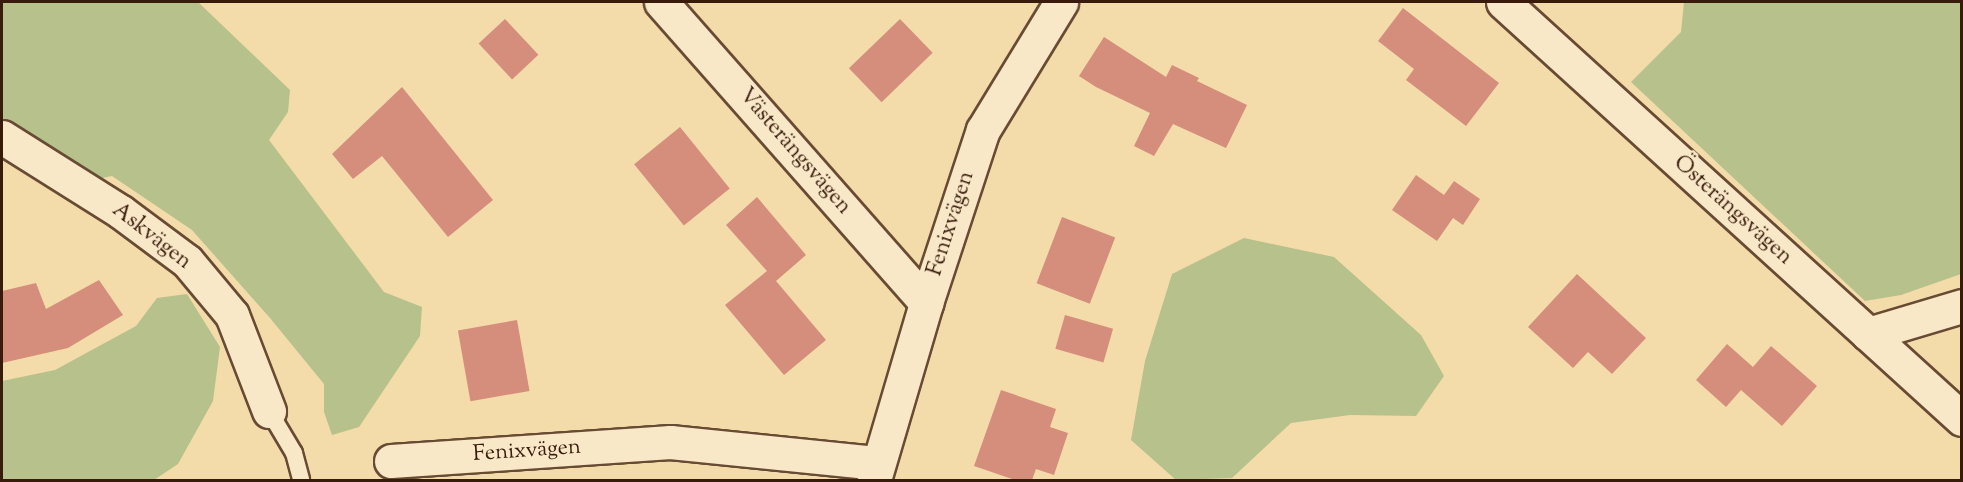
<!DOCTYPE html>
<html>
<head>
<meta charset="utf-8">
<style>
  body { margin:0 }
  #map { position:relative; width:1963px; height:482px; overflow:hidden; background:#f4dbaa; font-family:"Sorts Mill Goudy",serif }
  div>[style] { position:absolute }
  .green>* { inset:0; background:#b6c18c }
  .building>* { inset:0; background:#d58e7b; transform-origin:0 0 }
  .roads { filter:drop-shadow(2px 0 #684b33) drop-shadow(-2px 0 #684b33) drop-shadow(0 2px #684b33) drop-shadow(0 -2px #684b33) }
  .service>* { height:16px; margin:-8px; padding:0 8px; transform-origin:8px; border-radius:8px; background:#f8e8c8 }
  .minor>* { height:33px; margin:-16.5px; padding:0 16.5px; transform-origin:16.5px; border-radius:16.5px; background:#f8e8c8 }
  span { translate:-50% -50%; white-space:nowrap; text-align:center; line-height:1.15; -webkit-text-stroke:5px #f8e8c8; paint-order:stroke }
  .street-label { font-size:22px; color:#391b0b }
  .frame { position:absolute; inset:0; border:3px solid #391b0b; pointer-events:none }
</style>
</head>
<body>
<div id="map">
  <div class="green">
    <div style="clip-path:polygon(2px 2px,198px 2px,290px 90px,288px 112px,269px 140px,384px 292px,422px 307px,420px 336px,359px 427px,332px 435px,324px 412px,324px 384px,270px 318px,192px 230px,112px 176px,92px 180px,2px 120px)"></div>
    <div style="clip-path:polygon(1684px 2px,1961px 2px,1961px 274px,1901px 295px,1865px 301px,1631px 82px,1681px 32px)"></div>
    <div style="clip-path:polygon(1244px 238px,1334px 257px,1421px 335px,1444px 376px,1416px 416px,1350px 415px,1291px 423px,1232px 478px,1176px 480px,1131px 440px,1145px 361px,1172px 274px)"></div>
    <div style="clip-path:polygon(187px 294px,220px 347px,213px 401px,178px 464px,154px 480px,2px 480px,2px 381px,55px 370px,136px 326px,157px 298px)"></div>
  </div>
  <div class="building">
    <div style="clip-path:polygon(1403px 8px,1499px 83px,1466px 126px,1406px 80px,1414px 69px,1378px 41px)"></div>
    <div style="left:505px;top:19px;width:49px;height:36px;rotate:47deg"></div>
    <div style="left:900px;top:19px;width:47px;height:71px;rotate:46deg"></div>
    <div style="clip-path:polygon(1104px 37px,1166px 77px,1172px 65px,1199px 78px,1197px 81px,1247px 105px,1226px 148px,1173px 124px,1154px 156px,1134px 146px,1150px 113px,1096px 87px,1079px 76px)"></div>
    <div style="clip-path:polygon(402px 87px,493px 200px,448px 237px,382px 156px,353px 179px,332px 154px)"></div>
    <div style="left:680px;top:127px;width:79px;height:59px;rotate:51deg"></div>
    <div style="clip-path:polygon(1416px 175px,1444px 195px,1454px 181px,1480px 199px,1463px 225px,1453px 218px,1437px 241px,1392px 210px)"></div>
    <div style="clip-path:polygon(757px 197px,806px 255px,776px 281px,826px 340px,784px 375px,725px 305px,767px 271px,726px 225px)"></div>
    <div style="left:1062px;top:217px;width:57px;height:71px;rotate:21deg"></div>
    <div style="clip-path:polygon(1577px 274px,1646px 338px,1612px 374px,1588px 352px,1573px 368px,1528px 327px)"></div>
    <div style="clip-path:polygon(99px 280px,123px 315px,68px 348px,2px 363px,2px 291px,36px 283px,46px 309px)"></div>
    <div style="left:1065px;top:315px;width:50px;height:35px;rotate:16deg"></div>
    <div style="left:517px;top:320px;width:72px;height:60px;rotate:80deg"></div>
    <div style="clip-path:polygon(1727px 344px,1753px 367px,1771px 346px,1817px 386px,1782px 426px,1741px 390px,1726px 407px,1696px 380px)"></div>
    <div style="clip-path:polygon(1001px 390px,1056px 409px,1050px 427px,1068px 433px,1054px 475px,1036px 469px,1032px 480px,1015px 480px,974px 466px)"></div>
  </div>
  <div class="roads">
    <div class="service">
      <div style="left:269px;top:411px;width:49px;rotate:59.2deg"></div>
      <div style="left:294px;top:453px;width:28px;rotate:75deg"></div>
    </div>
    <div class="minor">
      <div style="left:661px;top:2px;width:401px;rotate:48.6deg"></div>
      <div style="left:1503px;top:2px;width:620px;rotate:42.26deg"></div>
      <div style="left:2px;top:137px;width:141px;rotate:32.2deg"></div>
      <div style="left:121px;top:212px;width:82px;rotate:36.6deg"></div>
      <div style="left:187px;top:261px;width:70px;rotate:50.2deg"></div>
      <div style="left:232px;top:315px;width:103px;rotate:68.9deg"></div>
      <div style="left:1868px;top:334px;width:98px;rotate:-16.6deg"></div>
      <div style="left:391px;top:461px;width:280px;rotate:-3.9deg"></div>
      <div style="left:670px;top:442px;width:209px;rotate:5.8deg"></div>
      <div style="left:874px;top:480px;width:184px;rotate:-73.6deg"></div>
      <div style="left:926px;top:303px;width:182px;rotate:-71.8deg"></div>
      <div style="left:983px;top:130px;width:150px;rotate:-58.6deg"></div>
    </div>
  </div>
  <div class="street-label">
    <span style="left:794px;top:152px;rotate:49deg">Västerängsvägen</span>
    <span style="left:1732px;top:211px;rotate:42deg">Österängsvägen</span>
    <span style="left:952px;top:224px;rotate:-72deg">Fenixvägen</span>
    <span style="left:151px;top:237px;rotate:38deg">Askvägen</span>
    <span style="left:527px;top:452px;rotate:-4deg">Fenixvägen</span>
  </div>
  <div class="frame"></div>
</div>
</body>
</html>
